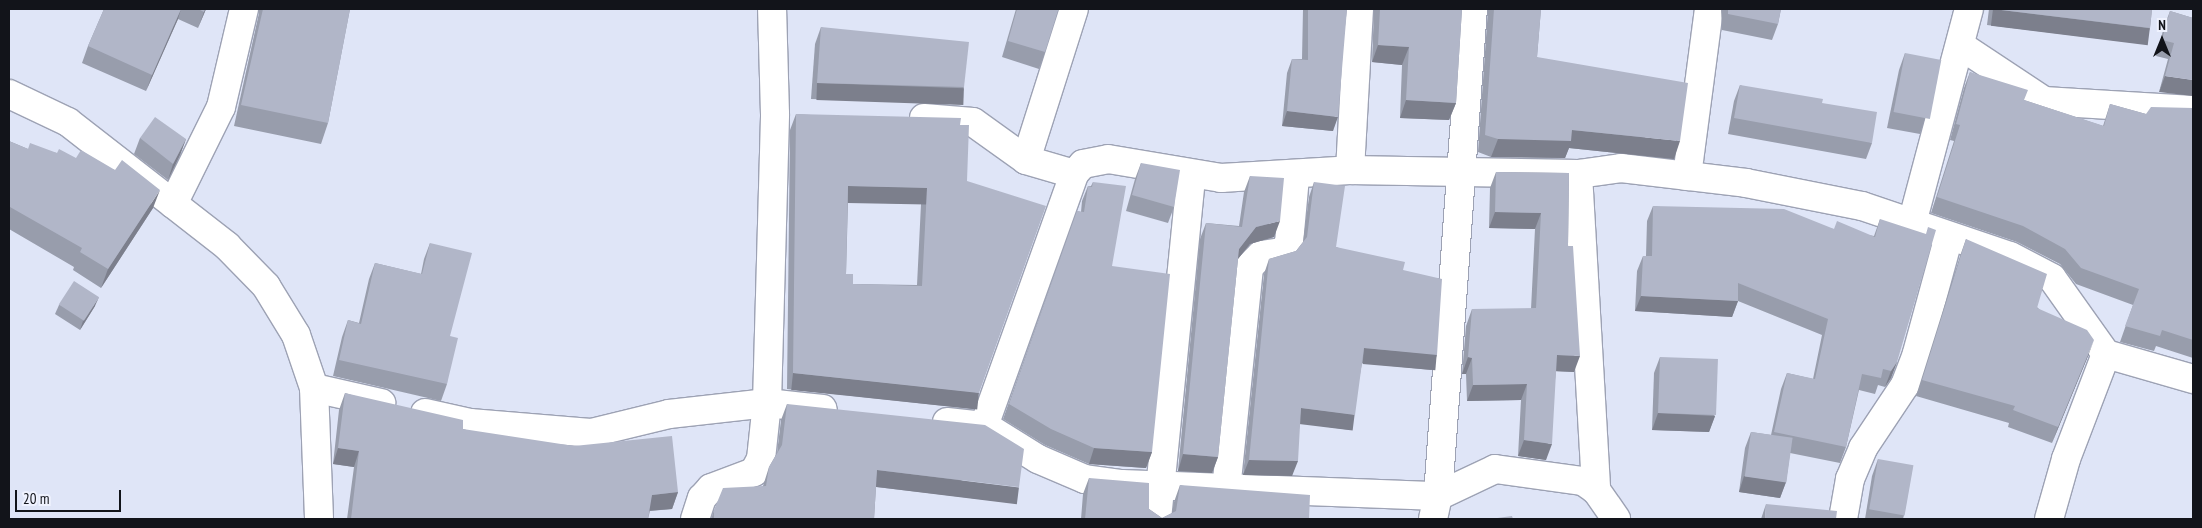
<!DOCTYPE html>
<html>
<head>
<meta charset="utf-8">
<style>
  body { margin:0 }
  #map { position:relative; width:2202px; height:528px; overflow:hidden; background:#dfe5f7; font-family:"PT Sans Narrow",sans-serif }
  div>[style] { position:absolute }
  .roads { filter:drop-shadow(1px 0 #9da2b4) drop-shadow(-1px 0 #9da2b4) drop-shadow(0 1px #9da2b4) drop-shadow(0 -1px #9da2b4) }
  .minor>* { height:28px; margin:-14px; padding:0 14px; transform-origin:14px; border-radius:14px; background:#fff }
  .tertiary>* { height:28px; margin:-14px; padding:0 14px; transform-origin:14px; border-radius:14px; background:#fff }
  .wall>* { inset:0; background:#989dac }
  .shaded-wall>* { inset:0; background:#7c7f8c; transform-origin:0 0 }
  .building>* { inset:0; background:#b1b6c8; transform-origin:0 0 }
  span { translate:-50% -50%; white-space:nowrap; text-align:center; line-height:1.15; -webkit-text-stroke:4.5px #eff2fe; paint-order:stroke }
  .frame { position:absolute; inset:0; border:10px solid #12141a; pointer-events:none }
  .north { position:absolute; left:2137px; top:15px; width:50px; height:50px; -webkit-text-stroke:4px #eff2fe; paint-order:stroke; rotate:0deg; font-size:14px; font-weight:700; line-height:20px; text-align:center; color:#12141a }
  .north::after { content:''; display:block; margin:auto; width:18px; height:22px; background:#12141a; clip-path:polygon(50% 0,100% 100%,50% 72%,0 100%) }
  .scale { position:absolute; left:15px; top:490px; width:106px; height:22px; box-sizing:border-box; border:2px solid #12141a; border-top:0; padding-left:6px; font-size:15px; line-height:18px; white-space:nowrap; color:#12141a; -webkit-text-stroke:4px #eff2fe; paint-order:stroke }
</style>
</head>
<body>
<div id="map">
  <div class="roads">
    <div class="minor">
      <div style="left:1961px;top:46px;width:100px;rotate:33.5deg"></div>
      <div style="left:2044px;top:101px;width:149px;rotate:3.5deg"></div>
      <div style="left:924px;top:118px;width:49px;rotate:4.7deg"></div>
      <div style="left:973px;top:122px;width:65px;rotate:35.6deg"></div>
      <div style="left:1026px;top:160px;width:50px;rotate:16.3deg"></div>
      <div style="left:1026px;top:160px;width:158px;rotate:-72.4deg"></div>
      <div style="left:1350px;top:170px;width:161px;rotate:-86.8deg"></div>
      <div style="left:1578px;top:174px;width:317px;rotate:86.7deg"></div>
      <div style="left:1687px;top:176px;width:168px;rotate:-82.5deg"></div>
      <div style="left:173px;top:204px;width:108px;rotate:-63.7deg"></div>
      <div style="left:221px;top:107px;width:101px;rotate:-76.8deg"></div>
      <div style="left:1912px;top:223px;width:221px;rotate:-75.1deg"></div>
      <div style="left:2106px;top:354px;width:91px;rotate:16deg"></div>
      <div style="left:993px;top:431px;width:53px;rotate:31.9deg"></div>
      <div style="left:1038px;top:459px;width:51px;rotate:23.1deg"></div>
      <div style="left:1085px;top:479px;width:37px;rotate:8deg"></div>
      <div style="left:1122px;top:484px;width:316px;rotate:2.2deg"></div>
      <div style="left:1438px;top:496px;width:63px;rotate:-25.3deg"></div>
      <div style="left:1495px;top:469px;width:89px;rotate:7.8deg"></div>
      <div style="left:1583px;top:481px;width:16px;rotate:35deg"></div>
      <div style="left:1596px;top:490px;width:35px;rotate:55deg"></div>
      <div style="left:1226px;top:490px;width:224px;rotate:-84.1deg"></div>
      <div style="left:1249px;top:267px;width:17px;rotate:-45deg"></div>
      <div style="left:1261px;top:255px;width:22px;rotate:-8deg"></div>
      <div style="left:1283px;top:252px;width:11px;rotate:-56deg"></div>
      <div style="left:1289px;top:243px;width:66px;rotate:-84.8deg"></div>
      <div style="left:695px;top:519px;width:22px;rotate:-72deg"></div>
      <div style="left:702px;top:498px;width:13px;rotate:-48deg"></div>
      <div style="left:711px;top:488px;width:46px;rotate:-20.4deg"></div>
      <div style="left:754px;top:472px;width:15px;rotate:-62deg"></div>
      <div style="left:761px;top:459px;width:56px;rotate:-83.9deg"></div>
      <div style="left:767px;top:403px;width:289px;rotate:-88.4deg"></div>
      <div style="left:775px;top:114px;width:105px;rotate:-91.6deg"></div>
      <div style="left:1157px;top:519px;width:345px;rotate:-84.3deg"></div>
      <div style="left:1433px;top:519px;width:24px;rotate:-78deg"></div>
      <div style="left:1438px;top:496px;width:488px;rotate:-85.9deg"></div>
      <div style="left:1843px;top:519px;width:41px;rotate:-80.1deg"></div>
      <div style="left:1850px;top:479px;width:34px;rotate:-67deg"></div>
      <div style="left:1863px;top:448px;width:76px;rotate:-56.3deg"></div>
      <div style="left:1905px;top:385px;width:34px;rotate:-69deg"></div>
      <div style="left:1917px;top:353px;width:121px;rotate:-74.7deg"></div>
    </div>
    <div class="tertiary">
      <div style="left:9px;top:94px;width:65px;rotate:25.4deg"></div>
      <div style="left:68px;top:122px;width:202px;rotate:37.9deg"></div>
      <div style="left:227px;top:246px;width:56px;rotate:45.7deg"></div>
      <div style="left:266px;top:286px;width:57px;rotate:58.5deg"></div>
      <div style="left:296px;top:335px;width:56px;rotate:71.2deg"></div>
      <div style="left:314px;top:388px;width:131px;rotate:87.8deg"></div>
      <div style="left:314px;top:388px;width:69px;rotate:12.6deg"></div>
      <div style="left:425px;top:413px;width:46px;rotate:12.5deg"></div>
      <div style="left:470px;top:423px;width:121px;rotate:4.7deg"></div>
      <div style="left:591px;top:433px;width:80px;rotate:-13.7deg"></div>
      <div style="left:669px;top:414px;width:99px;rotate:-6.4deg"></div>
      <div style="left:767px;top:403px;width:56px;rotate:6.1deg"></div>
      <div style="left:947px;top:422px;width:37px;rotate:6deg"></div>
      <div style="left:984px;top:426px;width:268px;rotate:-70.3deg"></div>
      <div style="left:1074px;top:174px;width:13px;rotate:-48deg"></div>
      <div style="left:1083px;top:164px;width:25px;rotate:-11deg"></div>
      <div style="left:1108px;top:159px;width:115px;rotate:9.5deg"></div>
      <div style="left:1221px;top:178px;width:129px;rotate:-3.5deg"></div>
      <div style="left:1350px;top:170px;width:228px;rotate:1deg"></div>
      <div style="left:1578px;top:174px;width:43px;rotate:-7.9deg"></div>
      <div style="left:1621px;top:168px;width:126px;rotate:6.8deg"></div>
      <div style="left:1746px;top:183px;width:118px;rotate:11.2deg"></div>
      <div style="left:1862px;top:206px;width:156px;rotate:18.7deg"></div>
      <div style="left:2010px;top:256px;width:47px;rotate:27.6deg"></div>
      <div style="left:2052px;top:278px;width:93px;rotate:54.6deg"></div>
      <div style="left:2106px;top:354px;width:112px;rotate:110.9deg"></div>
      <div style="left:2066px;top:459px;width:62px;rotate:105.8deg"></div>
    </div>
  </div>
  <div class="wall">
    <div style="clip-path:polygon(104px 9px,206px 9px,198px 28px,178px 19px,146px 91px,82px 63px,88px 46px)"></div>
    <div style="clip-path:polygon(258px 9px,350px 9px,328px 123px,321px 144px,234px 126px,259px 13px)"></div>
    <div style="clip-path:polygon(1016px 9px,1053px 9px,1045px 52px,1039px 69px,1002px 57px)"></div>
    <div style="clip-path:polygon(1303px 9px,1347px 9px,1333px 131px,1282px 126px,1287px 73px,1292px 59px,1302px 59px)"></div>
    <div style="clip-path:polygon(1374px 9px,1462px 9px,1456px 103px,1449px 120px,1400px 118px,1402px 65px,1372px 62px)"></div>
    <div style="clip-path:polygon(1488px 9px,1541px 9px,1537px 57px,1674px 159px,1569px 148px,1565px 158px,1491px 157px,1478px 152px)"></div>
    <div style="clip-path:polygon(1721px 9px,1781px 9px,1778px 24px,1772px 40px,1722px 30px)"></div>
    <div style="clip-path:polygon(1989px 9px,2152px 9px,2150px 28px,2144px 44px,1987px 25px)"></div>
    <div style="clip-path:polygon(2170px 11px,2193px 18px,2159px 92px,2168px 59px,2156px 56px,2164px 27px)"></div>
    <div style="clip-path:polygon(821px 27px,964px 87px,958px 103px,811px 99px,815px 44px)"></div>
    <div style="clip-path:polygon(1905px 53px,1925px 118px,1920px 134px,1887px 128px,1899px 70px)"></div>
    <div style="clip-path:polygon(1970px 72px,2024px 100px,2103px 126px,2110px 104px,2146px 114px,2193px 108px,2193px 358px,2156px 346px,2154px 351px,2120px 342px,2133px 305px,2076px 284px,2060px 264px,2017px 242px,1931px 213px,1954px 141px,1950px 140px,1964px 88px)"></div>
    <div style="clip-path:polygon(1740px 85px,1872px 143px,1866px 159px,1728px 134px,1734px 101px)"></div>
    <div style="clip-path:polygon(evenodd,796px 114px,960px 125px,967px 181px,973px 409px,787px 389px,790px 130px,796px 114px,848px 202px,921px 204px,917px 285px,853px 284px,846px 274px,848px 202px)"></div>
    <div style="clip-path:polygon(140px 138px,186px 139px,180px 155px,168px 180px,134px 154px)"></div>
    <div style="clip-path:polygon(9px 141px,28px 149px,57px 153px,115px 170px,153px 208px,101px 288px,73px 270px,74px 267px,9px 229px)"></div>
    <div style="clip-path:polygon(1141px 163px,1174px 207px,1168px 223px,1126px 211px,1135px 179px)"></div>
    <div style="clip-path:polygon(1496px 172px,1569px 173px,1568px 246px,1574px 372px,1556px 371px,1546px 460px,1518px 456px,1521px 400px,1467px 401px,1466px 374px,1462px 374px,1466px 326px,1472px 309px,1531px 309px,1535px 229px,1489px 228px,1490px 188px)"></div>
    <div style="clip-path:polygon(1250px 176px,1274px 237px,1250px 244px,1238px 259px,1218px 457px,1212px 473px,1178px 471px,1200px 239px,1206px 223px,1239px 226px,1244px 192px)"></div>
    <div style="clip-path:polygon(1093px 182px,1112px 266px,1152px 452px,1146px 468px,1089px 464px,1045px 445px,1003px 419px,1077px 211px,1081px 212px,1082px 201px,1088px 186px,1091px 186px)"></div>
    <div style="clip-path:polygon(1314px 182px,1336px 247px,1403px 270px,1437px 355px,1431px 370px,1362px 363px,1350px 430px,1300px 423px,1292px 476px,1243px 475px,1264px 274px,1269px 259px,1296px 251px,1303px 242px,1309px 197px)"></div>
    <div style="clip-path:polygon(1653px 206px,1834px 229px,1874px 236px,1880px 219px,1897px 362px,1891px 378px,1885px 387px,1878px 385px,1875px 394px,1859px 390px,1846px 447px,1840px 463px,1790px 453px,1786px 482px,1780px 498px,1739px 492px,1745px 448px,1751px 432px,1771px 435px,1781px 389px,1787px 373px,1813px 379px,1822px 335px,1738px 301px,1732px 317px,1635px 311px,1637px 271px,1643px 256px,1646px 256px,1647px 221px)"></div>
    <div style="clip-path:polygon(1966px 239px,2088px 356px,2052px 443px,2008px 427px,2009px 423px,1916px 396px,1960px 256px)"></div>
    <div style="clip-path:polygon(430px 243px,450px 336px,447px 384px,441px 401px,333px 376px,342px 337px,348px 320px,359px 323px,369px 279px,375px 263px,421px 274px,424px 259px)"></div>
    <div style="clip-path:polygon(59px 305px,95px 306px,80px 330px,55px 314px)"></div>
    <div style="clip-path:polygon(1660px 357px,1715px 416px,1709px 432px,1652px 430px,1654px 373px)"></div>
    <div style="clip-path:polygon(345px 393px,463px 429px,678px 492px,672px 509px,650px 511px,648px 519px,347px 519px,354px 467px,333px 464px,339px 410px)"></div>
    <div style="clip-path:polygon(787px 404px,1013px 503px,876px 487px,874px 519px,711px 519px,714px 510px,763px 486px,769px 467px,777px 453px,781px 420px)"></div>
    <div style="clip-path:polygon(1878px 459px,1904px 515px,1903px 519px,1865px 519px,1872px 476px)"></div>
    <div style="clip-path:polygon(1089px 478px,1149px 509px,1162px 518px,1172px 513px,1174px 502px,1180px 485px,1309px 519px,1081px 519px,1083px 494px)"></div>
    <div style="clip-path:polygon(1766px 504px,1765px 519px,1761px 519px)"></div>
  </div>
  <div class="shaded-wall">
    <div style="clip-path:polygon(181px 9px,178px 19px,146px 91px,152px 75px)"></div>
    <div style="clip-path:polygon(205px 9px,206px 9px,198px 28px)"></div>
    <div style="left:1993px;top:9px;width:158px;height:17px;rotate:7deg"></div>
    <div style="clip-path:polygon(1378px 45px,1409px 47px,1402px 65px,1372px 62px)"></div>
    <div style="clip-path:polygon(2165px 76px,2193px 80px,2193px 96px,2159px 92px)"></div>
    <div style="left:817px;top:83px;width:147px;height:17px;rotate:2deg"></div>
    <div style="clip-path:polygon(1406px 100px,1456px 103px,1449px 120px,1400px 118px)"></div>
    <div style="clip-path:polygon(1287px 111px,1338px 117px,1333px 131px,1282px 126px)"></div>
    <div style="clip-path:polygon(1572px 130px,1680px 141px,1674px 159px,1569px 148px,1565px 158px,1491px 157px,1498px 139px)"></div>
    <div style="clip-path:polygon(186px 139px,180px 155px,168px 180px,173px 164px)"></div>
    <div style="left:848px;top:186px;width:79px;height:17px;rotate:1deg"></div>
    <div style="clip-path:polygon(160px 190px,153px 208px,101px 288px,108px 269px)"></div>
    <div style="clip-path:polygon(1495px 212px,1541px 213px,1535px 229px,1489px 228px)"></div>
    <div style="clip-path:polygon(1280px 221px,1274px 237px,1250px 244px,1233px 265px,1239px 249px,1256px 227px)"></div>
    <div style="clip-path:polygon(1641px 296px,1738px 301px,1732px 317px,1635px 311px)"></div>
    <div style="clip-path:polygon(99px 297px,95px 306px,80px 330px,83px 321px)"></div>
    <div style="clip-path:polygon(2094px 340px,2088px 356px,2052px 443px,2058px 427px)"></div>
    <div style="left:1364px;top:348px;width:73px;height:16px;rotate:5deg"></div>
    <div style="clip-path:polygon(1557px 355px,1580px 356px,1574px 372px,1551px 371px)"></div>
    <div style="clip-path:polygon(1468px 357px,1472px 358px,1466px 374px,1462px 374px)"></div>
    <div style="clip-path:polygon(1897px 362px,1891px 378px,1885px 387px,1891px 371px)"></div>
    <div style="left:793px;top:373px;width:187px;height:17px;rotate:6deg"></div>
    <div style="clip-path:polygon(1527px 384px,1521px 400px,1467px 401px,1473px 385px)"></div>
    <div style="left:1301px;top:408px;width:54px;height:16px;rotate:7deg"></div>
    <div style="clip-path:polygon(1658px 413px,1715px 416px,1709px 432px,1652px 430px)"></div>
    <div style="clip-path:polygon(1524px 440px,1552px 444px,1546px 460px,1518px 456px)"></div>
    <div style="clip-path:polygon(338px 448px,359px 451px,354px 467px,333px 464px)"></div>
    <div style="clip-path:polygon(1094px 448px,1152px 452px,1146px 468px,1089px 464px)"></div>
    <div style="clip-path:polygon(1183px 454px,1218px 457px,1212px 473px,1178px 471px)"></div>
    <div style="clip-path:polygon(1249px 460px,1298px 461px,1292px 476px,1243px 475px)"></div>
    <div style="left:877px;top:470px;width:143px;height:17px;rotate:7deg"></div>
    <div style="clip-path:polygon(1744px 476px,1786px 482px,1780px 498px,1739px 492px)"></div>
    <div style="clip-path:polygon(678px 492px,672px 509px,646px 511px,652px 495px)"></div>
  </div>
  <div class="building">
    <div style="clip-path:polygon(104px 9px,181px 9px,152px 75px,88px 46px)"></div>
    <div style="clip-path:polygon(198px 9px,205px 9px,204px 12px)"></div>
    <div style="clip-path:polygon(263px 9px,350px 9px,328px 123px,241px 105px)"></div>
    <div style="clip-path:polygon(1017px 9px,1053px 9px,1058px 10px,1045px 52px,1008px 41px)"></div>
    <div style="clip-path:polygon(1308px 9px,1347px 9px,1338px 117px,1287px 111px,1292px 59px,1308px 60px)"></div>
    <div style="clip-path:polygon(1380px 9px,1462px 9px,1456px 103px,1406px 100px,1409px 47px,1378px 45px)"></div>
    <div style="clip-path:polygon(1494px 9px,1541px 9px,1537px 57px,1688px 83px,1680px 141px,1572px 130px,1571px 141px,1498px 139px,1485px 135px)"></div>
    <div style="clip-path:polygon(1728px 9px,1781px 9px,1778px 24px,1728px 14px)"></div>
    <div style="clip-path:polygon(1993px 9px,2152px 9px,2150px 28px)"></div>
    <div style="clip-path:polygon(2170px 11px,2193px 18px,2193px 80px,2165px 76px,2174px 43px,2162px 40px)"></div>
    <div style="clip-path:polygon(821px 27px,969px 42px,964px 87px,817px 83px)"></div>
    <div style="left:1905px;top:53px;width:37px;height:60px;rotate:11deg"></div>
    <div style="clip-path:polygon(1970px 72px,2028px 90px,2024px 100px,2104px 126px,2110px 104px,2146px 114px,2151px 107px,2193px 108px,2193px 340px,2162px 330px,2160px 336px,2125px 326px,2139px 289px,2081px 268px,2065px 249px,2023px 226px,1937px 197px,1960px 125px,1956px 124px)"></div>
    <div style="clip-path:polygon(1740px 85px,1823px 99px,1822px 103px,1877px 112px,1872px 143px,1734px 118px)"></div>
    <div style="clip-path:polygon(evenodd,796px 114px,961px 118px,960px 125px,969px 125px,967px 181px,1046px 206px,979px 393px,793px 373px,796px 114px,848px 186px,927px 188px,922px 286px,853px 284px,853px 274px,846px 274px,848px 186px)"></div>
    <div style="clip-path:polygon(155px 117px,186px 139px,173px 164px,140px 138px)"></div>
    <div style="clip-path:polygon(9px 141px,28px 149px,30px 143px,57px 153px,59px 149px,76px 158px,81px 150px,115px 170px,122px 160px,160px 190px,108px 269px,80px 252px,82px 248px,10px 207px,9px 211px)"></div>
    <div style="clip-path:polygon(1141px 163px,1180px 170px,1174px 207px,1132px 195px)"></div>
    <div style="clip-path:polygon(1496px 172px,1569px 173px,1568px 246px,1573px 246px,1580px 356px,1557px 355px,1552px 444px,1524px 440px,1527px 384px,1473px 385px,1472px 358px,1468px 357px,1472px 309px,1536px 308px,1541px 213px,1495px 212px)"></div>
    <div style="clip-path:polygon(1250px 176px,1284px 178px,1280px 221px,1256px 227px,1239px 249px,1218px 457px,1183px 454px,1206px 223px,1242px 227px)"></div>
    <div style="clip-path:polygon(1093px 182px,1126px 186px,1112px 266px,1170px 274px,1152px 452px,1094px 448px,1051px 429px,1009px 404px,1077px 211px,1084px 212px,1088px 186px,1092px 187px)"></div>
    <div style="clip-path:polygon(1314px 182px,1345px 186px,1336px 247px,1405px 262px,1403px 270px,1442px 279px,1437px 355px,1364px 348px,1355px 415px,1301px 408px,1298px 461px,1249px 460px,1269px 259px,1296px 251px,1307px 237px)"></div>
    <div style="clip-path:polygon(1653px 206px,1784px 209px,1834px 229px,1837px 221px,1875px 237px,1880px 219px,1926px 234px,1928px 227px,1936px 230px,1897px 362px,1891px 371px,1883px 369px,1881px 378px,1862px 374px,1846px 447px,1774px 432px,1787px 373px,1815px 379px,1828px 319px,1738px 283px,1738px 301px,1641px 296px,1643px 256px,1652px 256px)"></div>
    <div style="clip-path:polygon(1966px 239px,2047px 274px,2037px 308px,2087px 330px,2094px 340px,2058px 427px,2013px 410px,2015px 406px,1922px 380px)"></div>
    <div style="clip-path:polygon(430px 243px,472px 253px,450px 336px,458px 338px,447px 384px,339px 360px,348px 320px,361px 324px,375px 263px,422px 274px)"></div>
    <div style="left:74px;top:281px;width:30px;height:28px;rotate:33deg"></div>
    <div style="left:1660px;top:357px;width:58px;height:56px;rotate:2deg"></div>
    <div style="clip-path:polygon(345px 393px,463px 420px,463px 429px,574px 446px,672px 436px,678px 492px,652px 495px,648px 519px,351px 519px,359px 451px,338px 448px)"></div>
    <div style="clip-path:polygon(787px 404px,985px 425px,1024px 449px,1019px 487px,877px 470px,874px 519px,714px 519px,714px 510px,723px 488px,766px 486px,769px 467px,782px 445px)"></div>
    <div style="left:1751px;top:432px;width:42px;height:45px;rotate:8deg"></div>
    <div style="left:1878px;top:459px;width:36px;height:51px;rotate:10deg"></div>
    <div style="clip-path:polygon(1089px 478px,1149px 483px,1149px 509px,1162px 518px,1176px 511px,1180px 485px,1310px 495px,1309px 519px,1085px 519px)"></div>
    <div style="clip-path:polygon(1766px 504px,1837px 511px,1836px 519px,1765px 519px)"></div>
    <div style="clip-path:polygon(1512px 516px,1513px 519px,1490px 519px)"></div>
  </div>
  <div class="frame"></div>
  <div class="north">N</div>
  <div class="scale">20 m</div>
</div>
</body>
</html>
